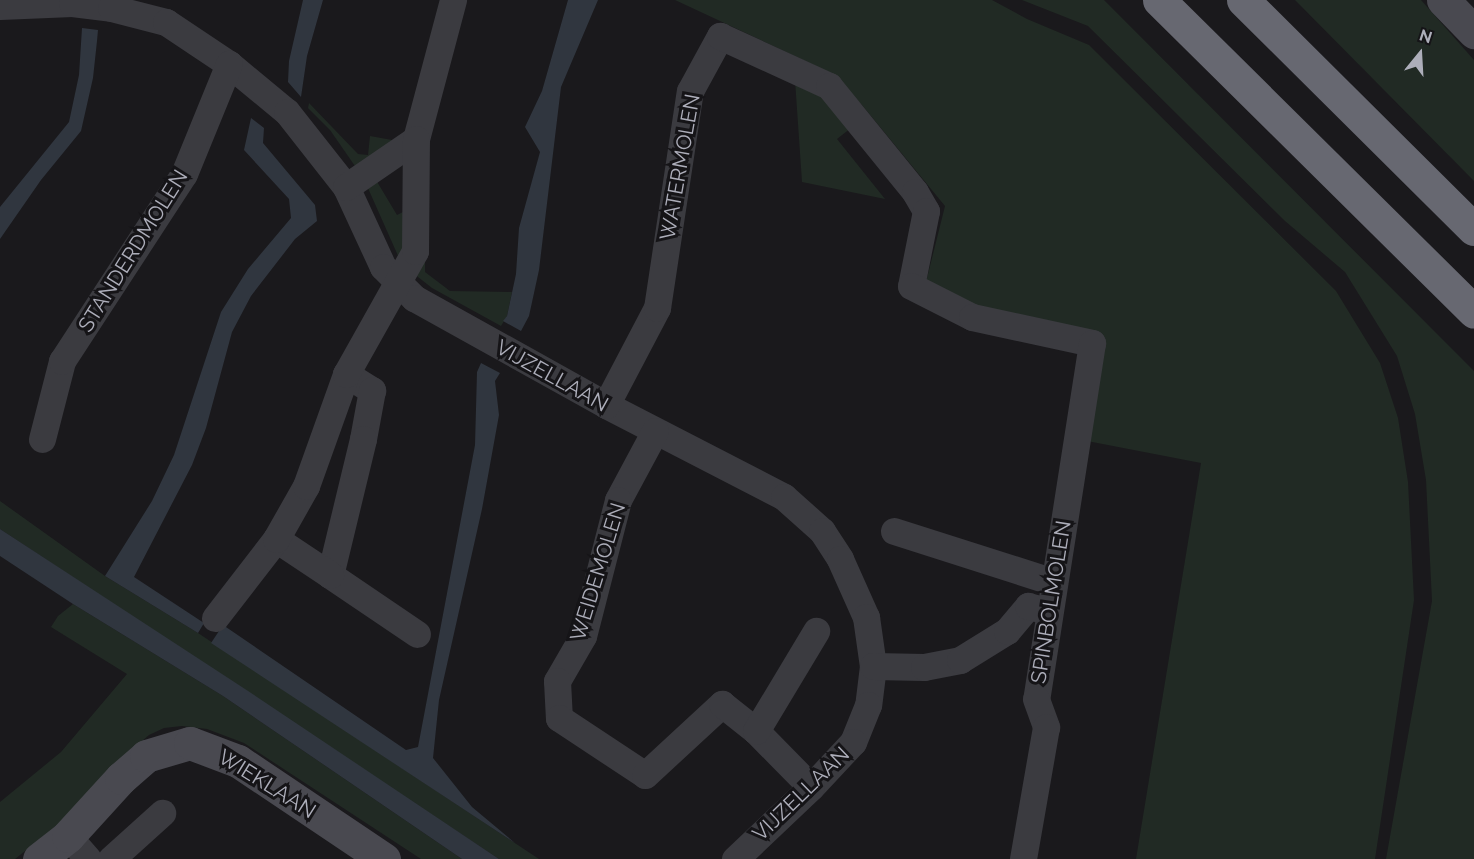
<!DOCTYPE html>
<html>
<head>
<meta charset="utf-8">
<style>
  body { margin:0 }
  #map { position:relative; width:1474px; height:859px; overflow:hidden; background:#1a191c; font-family:Raleway,sans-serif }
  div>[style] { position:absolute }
  .green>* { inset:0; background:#212a24 }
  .water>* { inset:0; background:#30363f }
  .street>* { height:27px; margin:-13.5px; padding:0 13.5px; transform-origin:13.5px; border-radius:13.5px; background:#3b3b40 }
  .secondary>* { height:33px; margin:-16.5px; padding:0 16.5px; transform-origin:16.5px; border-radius:16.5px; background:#494950 }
  .highway>* { height:33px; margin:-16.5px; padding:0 16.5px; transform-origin:16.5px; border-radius:16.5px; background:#676871 }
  span { translate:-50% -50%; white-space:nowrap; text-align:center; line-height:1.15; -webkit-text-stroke:6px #151417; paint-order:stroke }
  .street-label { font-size:21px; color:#adaeba }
  .north { position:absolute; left:1390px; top:24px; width:60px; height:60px; -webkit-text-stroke:4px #151417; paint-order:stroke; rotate:18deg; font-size:16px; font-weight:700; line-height:24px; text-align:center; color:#adaeba }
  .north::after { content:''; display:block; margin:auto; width:21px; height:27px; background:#adaeba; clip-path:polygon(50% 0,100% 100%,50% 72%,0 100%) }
</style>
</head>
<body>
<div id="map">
  <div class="green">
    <div style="clip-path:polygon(675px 0,992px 0,1027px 19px,1089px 45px,1336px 291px,1380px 363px,1398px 418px,1408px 482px,1414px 600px,1375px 859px,1136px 859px,1201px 463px,1082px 440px,1102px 339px,968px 308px,925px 286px,945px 206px,862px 105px,835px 77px,814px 65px)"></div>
    <div style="clip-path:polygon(1022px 0,1104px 0,1474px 371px,1474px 859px,1386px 859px,1432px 601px,1426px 480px,1415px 414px,1397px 356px,1345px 272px,1285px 221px,1088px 26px)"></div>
    <div style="clip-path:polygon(1295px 0,1421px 0,1474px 60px,1474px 181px)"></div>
    <div style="clip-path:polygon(795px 80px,819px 90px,851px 128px,837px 139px,885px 199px,802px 182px)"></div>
    <div style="clip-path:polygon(309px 103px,358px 154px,368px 155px,370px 136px,392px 140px,357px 169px,330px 130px,308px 108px)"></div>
    <div style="clip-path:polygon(376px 180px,397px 215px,405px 211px,406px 253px,399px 258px,367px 186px)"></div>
    <div style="clip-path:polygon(419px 260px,425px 263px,425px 272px,450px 291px,512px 292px,507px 316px,501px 326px,432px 288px,418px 277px,409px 269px)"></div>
    <div style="clip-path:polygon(0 501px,105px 576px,198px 633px,539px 859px,499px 859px,65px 572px,0 529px)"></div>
    <div style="clip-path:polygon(73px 604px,223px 696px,462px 859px,421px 859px,244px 743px,207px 729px,182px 726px,164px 728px,149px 735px,126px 755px,64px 820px,15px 859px,0 859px,0 802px,61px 752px,127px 674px,51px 627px,58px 616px)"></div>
  </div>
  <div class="water">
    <div style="clip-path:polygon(303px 0,323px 0,307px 56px,301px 97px,288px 82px,289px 61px)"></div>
    <div style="clip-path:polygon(568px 0,598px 0,561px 87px,539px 270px,529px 316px,521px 331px,503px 321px,507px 316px,516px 274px,519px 228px,540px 152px,525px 127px,542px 91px)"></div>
    <div style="clip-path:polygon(82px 28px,98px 30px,97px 41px,93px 78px,81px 131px,41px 180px,0 239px,0 207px,69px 122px,79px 75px)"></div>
    <div style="clip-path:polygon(251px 118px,264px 128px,263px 143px,315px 205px,317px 221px,295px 239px,251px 296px,232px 332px,206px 428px,192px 465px,134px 577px,204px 623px,198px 633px,105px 576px,152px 501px,174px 455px,221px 312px,248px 269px,291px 218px,289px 199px,244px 150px)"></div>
    <div style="clip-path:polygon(481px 363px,500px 373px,495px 381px,499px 415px,482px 509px,439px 700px,433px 758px,472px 807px,515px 843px,211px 643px,223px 625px,406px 750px,418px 747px,475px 445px,477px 372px)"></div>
    <div style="clip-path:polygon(0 529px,245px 689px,499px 859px,462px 859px,223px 696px,73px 604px,0 556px)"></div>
  </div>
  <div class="street">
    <div style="left:0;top:6px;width:72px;rotate:-2.4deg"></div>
    <div style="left:72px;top:3px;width:39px;rotate:7deg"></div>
    <div style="left:111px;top:8px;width:57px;rotate:14.3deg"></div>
    <div style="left:166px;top:22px;width:76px;rotate:33.7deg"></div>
    <div style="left:229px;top:64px;width:75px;rotate:39.6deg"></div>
    <div style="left:287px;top:112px;width:95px;rotate:51.8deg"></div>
    <div style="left:346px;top:187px;width:88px;rotate:65.2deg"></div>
    <div style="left:383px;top:267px;width:44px;rotate:45deg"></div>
    <div style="left:414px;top:298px;width:220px;rotate:29.1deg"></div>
    <div style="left:606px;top:405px;width:200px;rotate:27.3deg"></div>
    <div style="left:784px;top:497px;width:51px;rotate:41.8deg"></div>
    <div style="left:822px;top:531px;width:33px;rotate:57deg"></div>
    <div style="left:840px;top:559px;width:64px;rotate:65.9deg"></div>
    <div style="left:866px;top:617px;width:49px;rotate:81.9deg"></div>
    <div style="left:873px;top:666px;width:39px;rotate:97deg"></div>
    <div style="left:868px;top:705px;width:40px;rotate:112deg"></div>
    <div style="left:853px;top:742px;width:62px;rotate:133deg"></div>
    <div style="left:811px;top:787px;width:105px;rotate:136.5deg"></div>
    <div style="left:346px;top:187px;width:85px;rotate:-34.4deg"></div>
    <div style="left:416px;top:139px;width:144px;rotate:-75.1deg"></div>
    <div style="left:346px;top:374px;width:31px;rotate:32deg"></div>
    <div style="left:372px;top:390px;width:50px;rotate:100.4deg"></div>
    <div style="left:363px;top:439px;width:140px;rotate:103.6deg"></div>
    <div style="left:330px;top:575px;width:105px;rotate:34.1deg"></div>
    <div style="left:606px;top:405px;width:110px;rotate:-62.3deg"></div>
    <div style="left:657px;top:308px;width:219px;rotate:-81.4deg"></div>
    <div style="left:690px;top:91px;width:63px;rotate:-61.4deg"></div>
    <div style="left:720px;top:36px;width:120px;rotate:24.6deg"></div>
    <div style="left:829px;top:86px;width:136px;rotate:50.9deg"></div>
    <div style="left:915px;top:192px;width:22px;rotate:60deg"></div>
    <div style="left:926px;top:211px;width:76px;rotate:101.3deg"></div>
    <div style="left:911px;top:286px;width:68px;rotate:26.9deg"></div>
    <div style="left:972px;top:317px;width:123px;rotate:12.2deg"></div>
    <div style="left:1092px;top:343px;width:360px;rotate:98.9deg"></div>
    <div style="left:1036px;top:699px;width:30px;rotate:70deg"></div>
    <div style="left:1046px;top:727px;width:134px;rotate:99.9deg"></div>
    <div style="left:655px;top:431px;width:78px;rotate:118.2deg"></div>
    <div style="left:618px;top:500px;width:140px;rotate:104.4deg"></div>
    <div style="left:583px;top:636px;width:52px;rotate:120deg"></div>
    <div style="left:557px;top:681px;width:37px;rotate:87deg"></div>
    <div style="left:559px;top:718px;width:103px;rotate:33.5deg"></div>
    <div style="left:645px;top:775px;width:105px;rotate:-42.7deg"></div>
    <div style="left:722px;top:704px;width:43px;rotate:38.5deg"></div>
    <div style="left:756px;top:731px;width:78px;rotate:45.5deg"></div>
    <div style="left:42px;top:439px;width:81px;rotate:-75.6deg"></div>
    <div style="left:62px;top:361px;width:223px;rotate:-56.9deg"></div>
    <div style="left:184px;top:174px;width:119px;rotate:-67.8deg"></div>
    <div style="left:894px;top:531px;width:168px;rotate:17.7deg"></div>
    <div style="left:276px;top:539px;width:65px;rotate:33.7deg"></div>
    <div style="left:215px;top:618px;width:100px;rotate:-52.3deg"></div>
    <div style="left:276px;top:539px;width:61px;rotate:-60.5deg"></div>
    <div style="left:306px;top:486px;width:119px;rotate:-70.3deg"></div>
    <div style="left:346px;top:374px;width:141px;rotate:-60.7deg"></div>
    <div style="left:415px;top:251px;width:112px;rotate:-89.5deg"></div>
    <div style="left:873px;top:666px;width:51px;rotate:1.1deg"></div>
    <div style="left:924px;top:667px;width:37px;rotate:-11deg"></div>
    <div style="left:960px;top:660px;width:55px;rotate:-31.7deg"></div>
    <div style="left:1007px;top:631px;width:33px;rotate:-50deg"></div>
    <div style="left:1028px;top:606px;width:21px;rotate:14deg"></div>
    <div style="left:756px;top:731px;width:117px;rotate:-59deg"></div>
    <div style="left:68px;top:836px;width:30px;rotate:49deg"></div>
    <div style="left:111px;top:859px;width:69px;rotate:-42deg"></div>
  </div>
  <div class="secondary">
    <div style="left:1443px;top:0;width:45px;rotate:45.9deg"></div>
    <div style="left:39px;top:859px;width:37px;rotate:-38deg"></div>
    <div style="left:68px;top:836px;width:79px;rotate:-47.6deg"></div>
    <div style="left:121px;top:778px;width:33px;rotate:-41deg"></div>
    <div style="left:146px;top:756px;width:46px;rotate:-16.5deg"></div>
    <div style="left:190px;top:743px;width:51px;rotate:20.6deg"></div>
    <div style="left:238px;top:761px;width:176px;rotate:33.9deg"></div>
  </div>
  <div class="highway">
    <div style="left:1159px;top:0;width:443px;rotate:44.7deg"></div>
    <div style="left:1243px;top:0;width:325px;rotate:44.8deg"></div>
  </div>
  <div class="street-label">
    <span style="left:680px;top:167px;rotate:-80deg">WATERMOLEN</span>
    <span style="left:133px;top:251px;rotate:-58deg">STANDERDMOLEN</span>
    <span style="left:552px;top:376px;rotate:29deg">VIJZELLAAN</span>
    <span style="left:598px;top:572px;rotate:-73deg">WEIDEMOLEN</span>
    <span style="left:1051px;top:602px;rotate:-81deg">SPINBOLMOLEN</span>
    <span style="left:267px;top:784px;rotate:32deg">WIEKLAAN</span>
    <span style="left:801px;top:794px;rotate:-44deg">VIJZELLAAN</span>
  </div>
  <div class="north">N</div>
</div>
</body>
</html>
